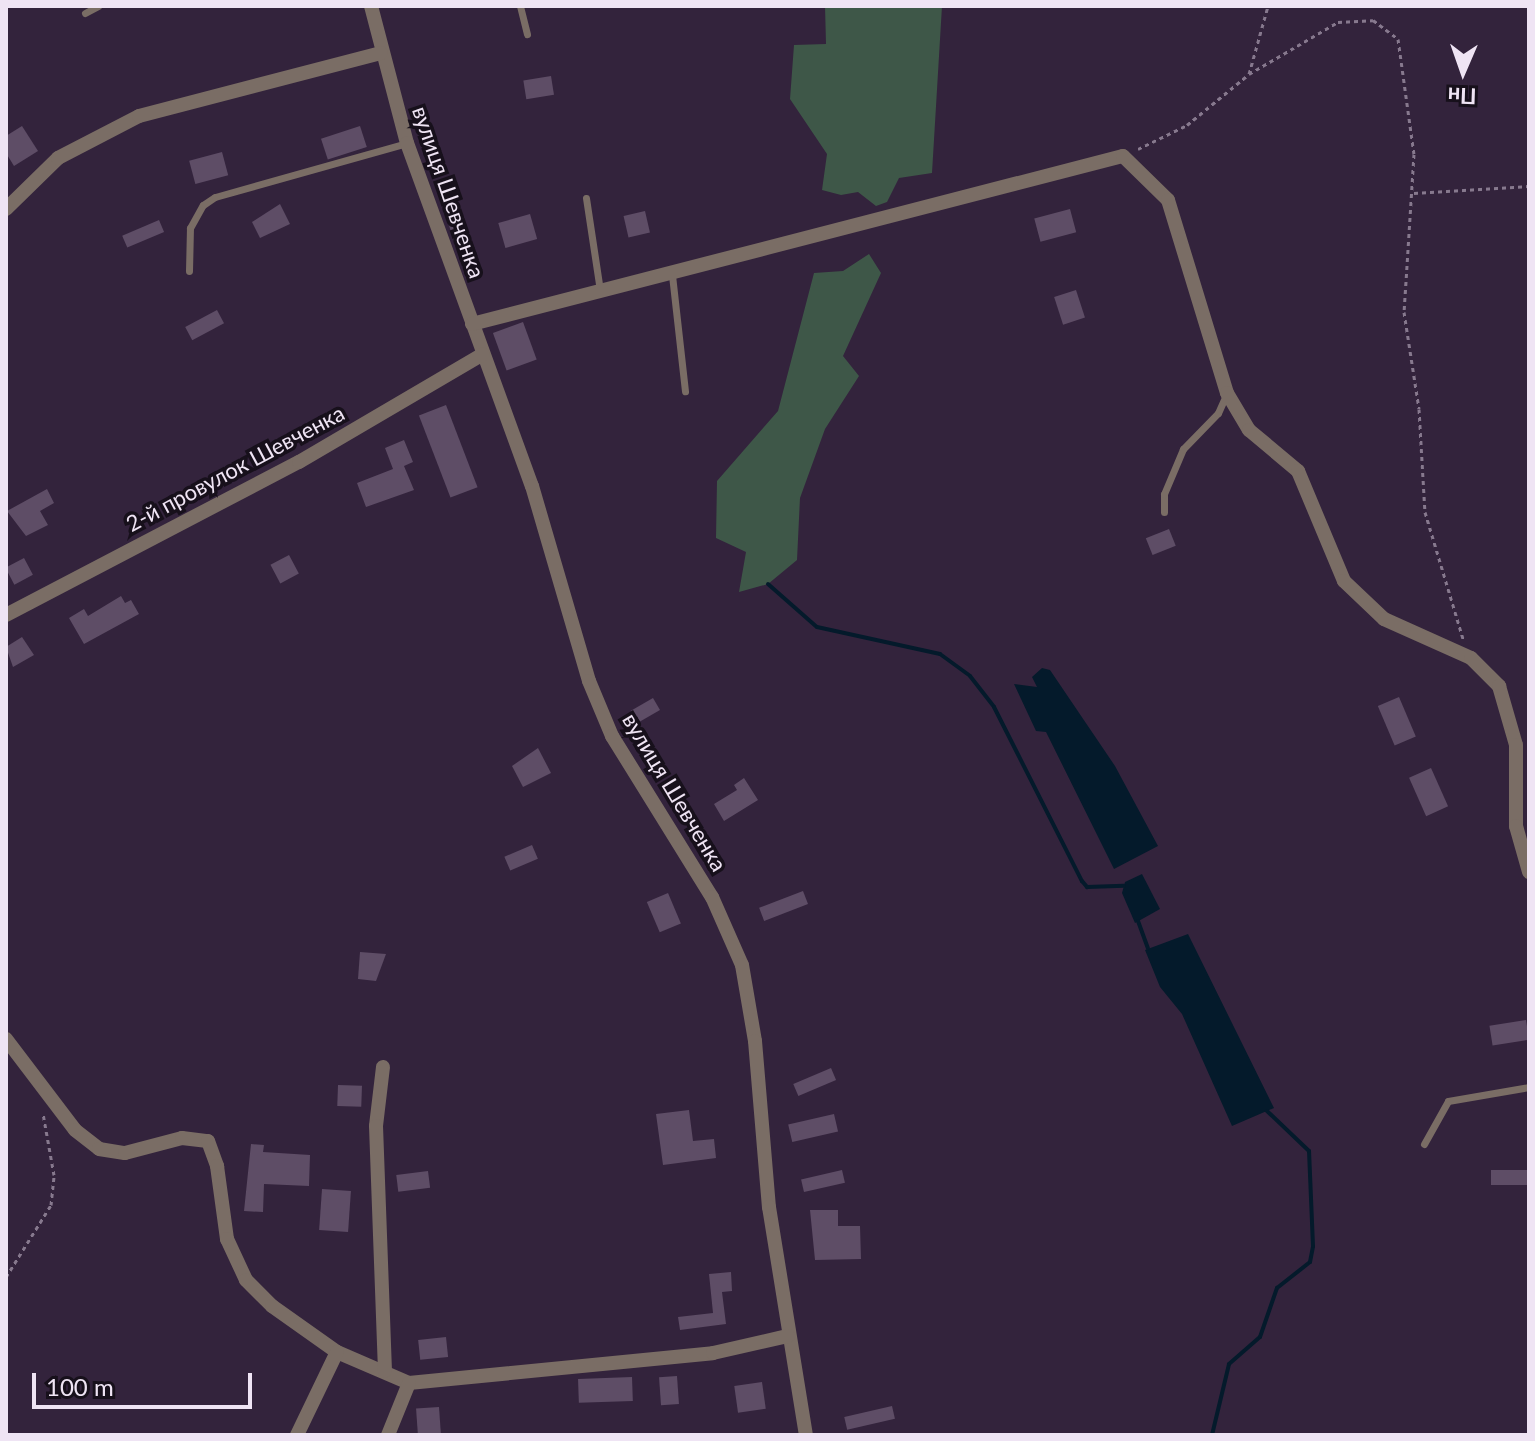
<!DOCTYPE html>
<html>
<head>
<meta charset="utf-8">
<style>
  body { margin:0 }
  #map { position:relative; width:1535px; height:1441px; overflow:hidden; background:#33233c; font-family:Lato,sans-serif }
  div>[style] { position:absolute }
  .green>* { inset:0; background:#3e5748 }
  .water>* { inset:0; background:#041a2b }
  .stream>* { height:4px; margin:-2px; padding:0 2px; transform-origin:2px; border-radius:2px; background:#041a2b }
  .building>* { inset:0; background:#5e4d66; transform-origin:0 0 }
  .path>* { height:3px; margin-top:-1.5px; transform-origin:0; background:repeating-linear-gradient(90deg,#87798e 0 4px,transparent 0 8px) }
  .service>* { height:7px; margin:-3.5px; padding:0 3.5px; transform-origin:3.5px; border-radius:3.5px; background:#7a6d65 }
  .minor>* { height:14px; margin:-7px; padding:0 7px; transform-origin:7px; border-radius:7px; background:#7a6d65 }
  span { translate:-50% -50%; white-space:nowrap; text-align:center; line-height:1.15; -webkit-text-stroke:7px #17101b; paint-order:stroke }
  .street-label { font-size:22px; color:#efe4f4 }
  .frame { position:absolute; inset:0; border:8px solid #efe4f4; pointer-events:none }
  .north { position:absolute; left:1423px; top:32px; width:80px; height:80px; -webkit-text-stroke:6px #17101b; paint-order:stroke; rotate:182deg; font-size:22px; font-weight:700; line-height:32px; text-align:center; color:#efe4f4 }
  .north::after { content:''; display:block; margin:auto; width:28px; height:36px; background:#efe4f4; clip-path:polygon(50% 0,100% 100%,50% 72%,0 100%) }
  .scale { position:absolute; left:32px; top:1373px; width:220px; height:36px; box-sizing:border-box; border:4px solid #efe4f4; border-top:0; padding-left:10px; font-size:24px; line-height:28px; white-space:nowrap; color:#efe4f4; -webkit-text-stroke:6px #17101b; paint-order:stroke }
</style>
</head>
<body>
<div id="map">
  <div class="green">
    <div style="clip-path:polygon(825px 6px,942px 6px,932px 173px,899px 178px,887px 202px,876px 206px,858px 192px,841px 195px,822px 190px,827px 154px,790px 99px,794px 45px,826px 44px)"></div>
    <div style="clip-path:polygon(869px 254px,881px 273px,843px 356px,859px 376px,825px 429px,800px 498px,797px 560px,768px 584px,739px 592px,746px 552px,716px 538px,717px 481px,778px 411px,814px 273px,843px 271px)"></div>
  </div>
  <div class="water">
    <div style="clip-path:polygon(1042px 668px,1050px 670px,1115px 766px,1158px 846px,1114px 869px,1046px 732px,1036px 731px,1014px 684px,1037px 687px,1032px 677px)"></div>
    <div style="clip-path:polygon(1142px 874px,1160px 909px,1135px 923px,1122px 893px,1125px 882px)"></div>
    <div style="clip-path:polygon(1188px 934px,1274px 1108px,1232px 1126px,1182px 1014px,1160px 987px,1145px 950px)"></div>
  </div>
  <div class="stream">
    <div style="left:768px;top:584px;width:65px;rotate:41.3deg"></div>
    <div style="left:817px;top:627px;width:126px;rotate:12.4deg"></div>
    <div style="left:940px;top:654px;width:37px;rotate:36deg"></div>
    <div style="left:970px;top:676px;width:39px;rotate:52deg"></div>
    <div style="left:994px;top:707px;width:195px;rotate:63.2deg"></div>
    <div style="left:1082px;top:881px;width:8px;rotate:50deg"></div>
    <div style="left:1087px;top:887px;width:37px;rotate:-2deg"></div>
    <div style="left:1138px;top:921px;width:29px;rotate:70deg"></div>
    <div style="left:1212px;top:1435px;width:73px;rotate:-76.5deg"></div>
    <div style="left:1229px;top:1364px;width:41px;rotate:-41.1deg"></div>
    <div style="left:1260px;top:1337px;width:52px;rotate:-70.9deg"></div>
    <div style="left:1277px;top:1288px;width:42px;rotate:-38.2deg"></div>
    <div style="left:1310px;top:1262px;width:16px;rotate:-79deg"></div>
    <div style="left:1313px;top:1246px;width:95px;rotate:-92.4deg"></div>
    <div style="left:1309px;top:1151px;width:58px;rotate:-136.4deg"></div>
  </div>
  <div class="building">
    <div style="left:551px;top:76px;width:19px;height:28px;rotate:81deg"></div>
    <div style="clip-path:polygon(22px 126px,38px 151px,14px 166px,6px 153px,6px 136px)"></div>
    <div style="left:360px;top:126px;width:22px;height:41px;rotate:72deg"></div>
    <div style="left:222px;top:152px;width:24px;height:34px;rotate:75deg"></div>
    <div style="left:454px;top:189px;width:52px;height:16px;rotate:72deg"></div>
    <div style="clip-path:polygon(280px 204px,290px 224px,260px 238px,252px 222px)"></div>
    <div style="left:1070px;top:209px;width:24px;height:37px;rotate:75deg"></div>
    <div style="left:645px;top:211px;width:22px;height:22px;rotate:77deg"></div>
    <div style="left:530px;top:214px;width:26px;height:33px;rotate:74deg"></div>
    <div style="left:159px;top:220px;width:13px;height:40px;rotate:67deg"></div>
    <div style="left:1076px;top:290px;width:29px;height:23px;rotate:72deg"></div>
    <div style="left:217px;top:310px;width:15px;height:36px;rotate:62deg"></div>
    <div style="left:523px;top:322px;width:40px;height:32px;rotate:70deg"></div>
    <div style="left:446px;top:405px;width:88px;height:29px;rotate:69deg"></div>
    <div style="clip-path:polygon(404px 440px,413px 462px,404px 466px,414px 490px,366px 507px,357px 483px,393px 469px,385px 448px)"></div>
    <div style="clip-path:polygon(47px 489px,54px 503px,40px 511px,48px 525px,26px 536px,7px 511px)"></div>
    <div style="left:1169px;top:529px;width:18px;height:25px;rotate:68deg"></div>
    <div style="left:289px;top:555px;width:21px;height:21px;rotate:62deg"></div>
    <div style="left:24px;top:558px;width:19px;height:21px;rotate:62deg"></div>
    <div style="clip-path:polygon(121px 596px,125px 603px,131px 600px,139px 614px,84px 644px,69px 618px,84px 609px,88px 616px)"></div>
    <div style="clip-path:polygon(22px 637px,34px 655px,13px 667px,6px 647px)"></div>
    <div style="left:1399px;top:697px;width:43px;height:23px;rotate:67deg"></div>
    <div style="left:653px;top:698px;width:14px;height:26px;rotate:60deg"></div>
    <div style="clip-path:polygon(538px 748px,551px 773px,523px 787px,512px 766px)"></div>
    <div style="left:1431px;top:768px;width:42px;height:24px;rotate:66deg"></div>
    <div style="clip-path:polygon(744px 778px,758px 800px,724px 821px,714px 804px,737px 790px,734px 785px)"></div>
    <div style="left:532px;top:845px;width:15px;height:30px;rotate:67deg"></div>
    <div style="left:803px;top:891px;width:14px;height:47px;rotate:69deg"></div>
    <div style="left:668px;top:893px;width:33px;height:23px;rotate:67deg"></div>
    <div style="clip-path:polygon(360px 952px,386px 954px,376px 981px,358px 979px)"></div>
    <div style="left:1526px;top:1020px;width:20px;height:37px;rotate:81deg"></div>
    <div style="left:831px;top:1068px;width:13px;height:41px;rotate:67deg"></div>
    <div style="left:338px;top:1085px;width:24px;height:21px;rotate:2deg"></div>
    <div style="clip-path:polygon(689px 1110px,693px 1141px,714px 1139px,716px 1158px,663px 1165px,656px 1114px)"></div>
    <div style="left:834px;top:1114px;width:18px;height:47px;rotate:77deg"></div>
    <div style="clip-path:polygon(251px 1144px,264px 1145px,263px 1152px,310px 1155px,309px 1186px,264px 1184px,263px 1212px,244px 1211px)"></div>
    <div style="left:842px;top:1170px;width:13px;height:42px;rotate:77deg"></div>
    <div style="left:1529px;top:1170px;width:15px;height:38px;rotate:90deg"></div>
    <div style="left:428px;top:1171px;width:17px;height:32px;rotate:83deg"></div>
    <div style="left:322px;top:1189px;width:29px;height:41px;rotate:4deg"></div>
    <div style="clip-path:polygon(810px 1210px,838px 1210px,838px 1226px,860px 1226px,861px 1259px,815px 1260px)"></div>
    <div style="clip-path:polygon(731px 1272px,732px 1291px,722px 1292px,726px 1324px,680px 1330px,678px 1317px,713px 1313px,709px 1274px)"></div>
    <div style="left:446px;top:1337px;width:20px;height:28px;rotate:84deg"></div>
    <div style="left:677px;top:1376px;width:28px;height:18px;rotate:86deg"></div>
    <div style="left:632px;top:1377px;width:24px;height:54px;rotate:88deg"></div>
    <div style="left:762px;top:1382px;width:27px;height:28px;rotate:82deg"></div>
    <div style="left:892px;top:1406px;width:13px;height:49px;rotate:77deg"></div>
    <div style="left:439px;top:1407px;width:26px;height:23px;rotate:86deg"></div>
  </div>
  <div class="path">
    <div style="left:1249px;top:74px;width:71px;rotate:-74.4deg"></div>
    <div style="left:1138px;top:149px;width:55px;rotate:-26.1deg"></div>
    <div style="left:1187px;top:125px;width:80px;rotate:-39.4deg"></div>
    <div style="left:1249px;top:74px;width:103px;rotate:-30.3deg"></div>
    <div style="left:1338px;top:22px;width:35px;rotate:-3deg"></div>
    <div style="left:1373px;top:20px;width:31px;rotate:37deg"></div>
    <div style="left:1398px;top:39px;width:116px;rotate:82.1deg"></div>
    <div style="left:1414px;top:154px;width:158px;rotate:93.6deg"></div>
    <div style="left:1404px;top:312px;width:98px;rotate:81.2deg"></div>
    <div style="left:1419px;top:409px;width:103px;rotate:86.7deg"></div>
    <div style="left:1425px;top:512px;width:133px;rotate:73.3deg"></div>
    <div style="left:1414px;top:193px;width:115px;rotate:-3.5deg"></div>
    <div style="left:6px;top:1277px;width:85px;rotate:-58deg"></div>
    <div style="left:51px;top:1205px;width:30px;rotate:-84deg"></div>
    <div style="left:54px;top:1175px;width:63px;rotate:-100.1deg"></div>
  </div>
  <div class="service">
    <div style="left:520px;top:6px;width:29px;rotate:76deg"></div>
    <div style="left:85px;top:13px;width:15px;rotate:-28deg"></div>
    <div style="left:586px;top:198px;width:94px;rotate:81.4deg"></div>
    <div style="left:189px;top:271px;width:43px;rotate:-88.7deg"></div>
    <div style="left:190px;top:228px;width:26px;rotate:-61deg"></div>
    <div style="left:203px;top:205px;width:14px;rotate:-34deg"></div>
    <div style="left:215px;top:197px;width:199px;rotate:-15.7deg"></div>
    <div style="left:672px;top:275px;width:117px;rotate:83.6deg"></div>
    <div style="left:1164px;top:512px;width:18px;rotate:-90deg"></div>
    <div style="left:1164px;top:494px;width:49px;rotate:-67.1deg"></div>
    <div style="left:1183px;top:449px;width:50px;rotate:-45.8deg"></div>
    <div style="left:1218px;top:413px;width:20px;rotate:-66deg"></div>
    <div style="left:1424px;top:1144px;width:49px;rotate:-60.8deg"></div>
    <div style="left:1448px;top:1101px;width:82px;rotate:-9.8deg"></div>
  </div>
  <div class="minor">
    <div style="left:371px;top:6px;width:142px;rotate:75.3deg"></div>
    <div style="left:407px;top:143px;width:365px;rotate:70deg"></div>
    <div style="left:532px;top:486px;width:203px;rotate:73.7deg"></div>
    <div style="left:589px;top:681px;width:60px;rotate:67.3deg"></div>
    <div style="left:612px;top:736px;width:190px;rotate:58.2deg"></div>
    <div style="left:712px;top:897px;width:74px;rotate:66.2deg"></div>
    <div style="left:742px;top:965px;width:77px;rotate:80.3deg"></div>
    <div style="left:755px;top:1041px;width:167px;rotate:85.2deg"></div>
    <div style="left:769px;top:1207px;width:231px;rotate:80.8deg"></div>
    <div style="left:6px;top:209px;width:73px;rotate:-44.4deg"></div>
    <div style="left:58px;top:158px;width:91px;rotate:-27.4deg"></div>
    <div style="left:139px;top:116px;width:250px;rotate:-14.6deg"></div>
    <div style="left:472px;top:324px;width:672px;rotate:-14.47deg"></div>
    <div style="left:1123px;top:156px;width:63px;rotate:44.4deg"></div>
    <div style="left:1168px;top:200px;width:202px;rotate:73deg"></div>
    <div style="left:1227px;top:393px;width:43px;rotate:59.3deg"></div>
    <div style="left:1249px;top:430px;width:64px;rotate:39.9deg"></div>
    <div style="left:1298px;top:471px;width:119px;rotate:67.3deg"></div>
    <div style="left:1344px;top:581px;width:55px;rotate:43.5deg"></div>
    <div style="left:1384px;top:619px;width:95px;rotate:24.1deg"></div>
    <div style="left:1471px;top:658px;width:40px;rotate:45deg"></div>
    <div style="left:1499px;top:686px;width:61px;rotate:73.9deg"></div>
    <div style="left:1516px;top:745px;width:81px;rotate:90deg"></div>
    <div style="left:1516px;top:826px;width:48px;rotate:74.2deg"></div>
    <div style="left:6px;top:615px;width:331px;rotate:-27.6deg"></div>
    <div style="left:299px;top:462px;width:213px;rotate:-30.4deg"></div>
    <div style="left:6px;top:1039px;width:114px;rotate:52.8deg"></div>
    <div style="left:75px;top:1130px;width:31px;rotate:38deg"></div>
    <div style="left:99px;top:1149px;width:26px;rotate:9deg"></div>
    <div style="left:125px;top:1153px;width:59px;rotate:-14.7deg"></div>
    <div style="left:182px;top:1138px;width:26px;rotate:7deg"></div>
    <div style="left:208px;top:1141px;width:27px;rotate:70deg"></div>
    <div style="left:217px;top:1166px;width:74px;rotate:82.2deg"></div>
    <div style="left:227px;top:1239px;width:45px;rotate:65.1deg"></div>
    <div style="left:246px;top:1280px;width:37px;rotate:45deg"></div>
    <div style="left:272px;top:1306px;width:80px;rotate:35.3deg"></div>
    <div style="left:337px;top:1352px;width:78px;rotate:23.3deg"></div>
    <div style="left:409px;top:1383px;width:305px;rotate:-5.6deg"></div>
    <div style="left:713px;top:1353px;width:77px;rotate:-12.8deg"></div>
    <div style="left:383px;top:1067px;width:59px;rotate:96.8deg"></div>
    <div style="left:376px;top:1126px;width:245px;rotate:87.9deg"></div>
    <div style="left:297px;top:1435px;width:92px;rotate:-64.3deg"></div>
    <div style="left:388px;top:1435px;width:56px;rotate:-68deg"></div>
  </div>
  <div class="street-label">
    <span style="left:449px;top:192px;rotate:71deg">вулиця Шевченка</span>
    <span style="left:235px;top:468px;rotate:-28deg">2-й провулок Шевченка</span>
    <span style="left:675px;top:792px;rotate:59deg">вулиця Шевченка</span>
  </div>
  <div class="frame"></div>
  <div class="north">Пн</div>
  <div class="scale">100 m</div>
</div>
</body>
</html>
